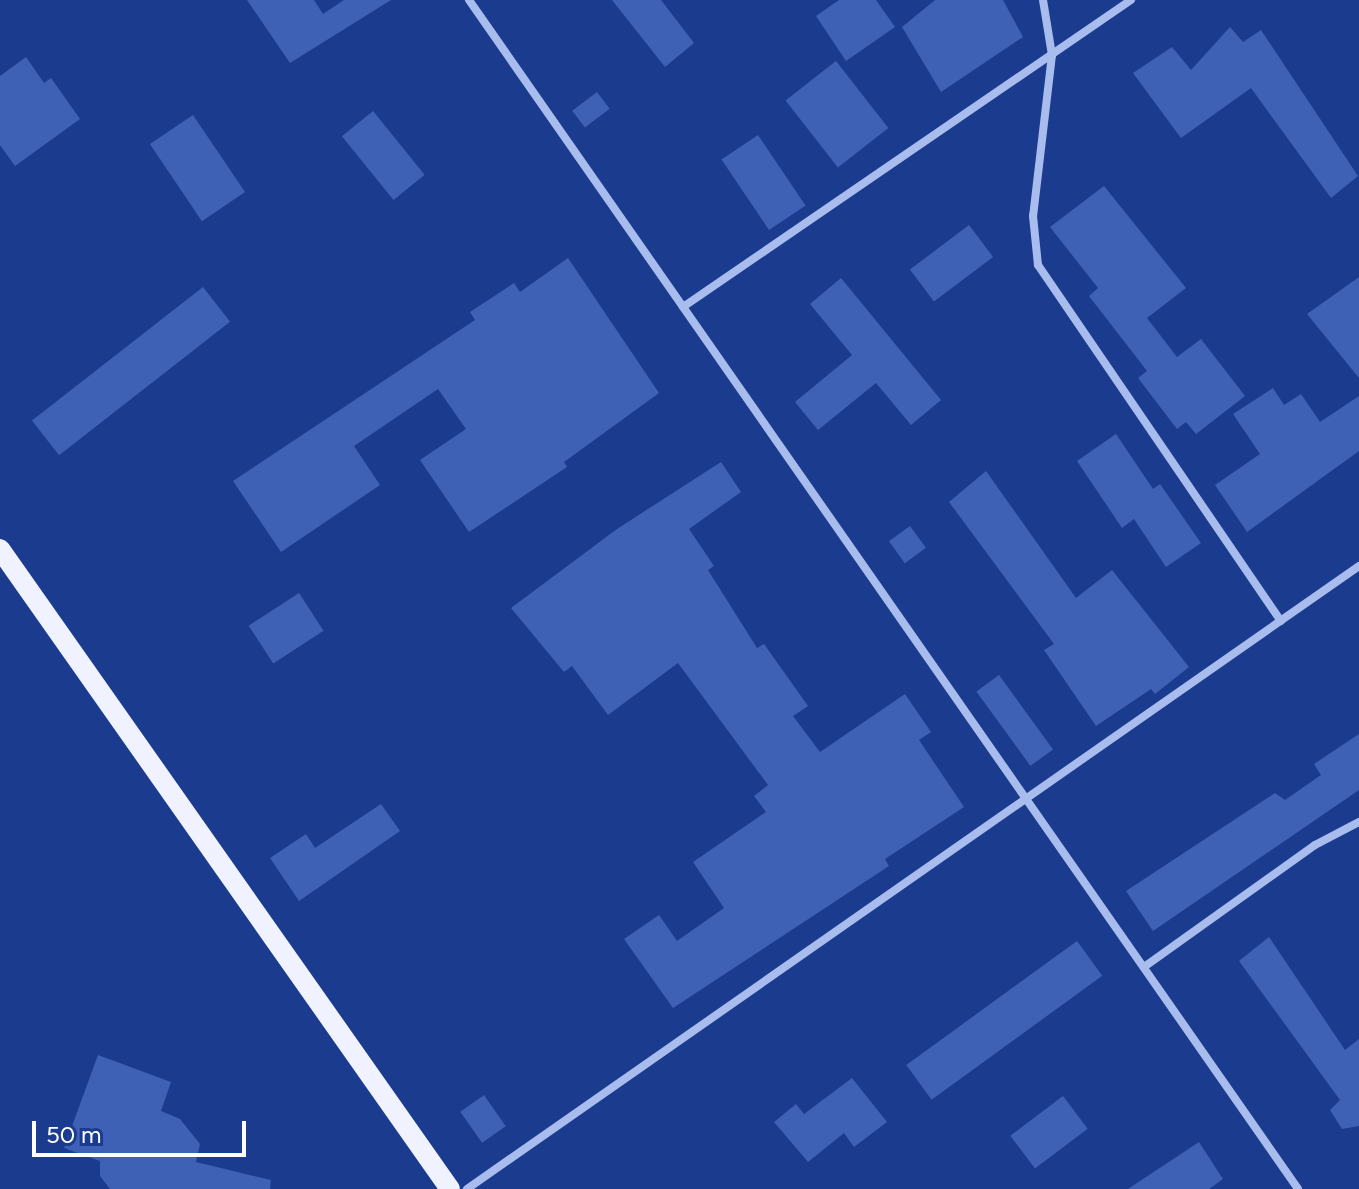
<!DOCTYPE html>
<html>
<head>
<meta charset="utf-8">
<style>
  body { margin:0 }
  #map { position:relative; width:1359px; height:1189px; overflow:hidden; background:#1b3b8f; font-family:Figtree,sans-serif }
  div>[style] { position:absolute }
  .building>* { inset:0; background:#3f61b5; transform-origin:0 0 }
  .minor>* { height:8px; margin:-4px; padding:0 4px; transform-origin:4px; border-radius:4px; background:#a8bdee }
  .primary>* { height:20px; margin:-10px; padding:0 10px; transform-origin:10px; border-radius:10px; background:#f0f3ff }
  span { translate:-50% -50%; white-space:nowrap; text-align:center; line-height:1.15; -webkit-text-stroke:8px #1b3b8f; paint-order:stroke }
  .scale { position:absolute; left:32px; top:1121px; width:214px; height:36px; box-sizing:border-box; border:4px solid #fff; border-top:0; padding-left:10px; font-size:24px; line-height:28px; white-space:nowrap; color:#fff; -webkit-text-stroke:6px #1b3b8f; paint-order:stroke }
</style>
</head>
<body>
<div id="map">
  <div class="building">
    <div style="clip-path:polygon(247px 0,314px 0,323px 14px,344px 0,391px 0,290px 63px)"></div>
    <div style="clip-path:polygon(612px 0,661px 0,694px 43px,665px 67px)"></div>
    <div style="clip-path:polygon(839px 0,876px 0,895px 27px,846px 61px,816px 16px)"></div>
    <div style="clip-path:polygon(935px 0,1003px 0,1023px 37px,941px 92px,902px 27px)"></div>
    <div style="clip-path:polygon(1230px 27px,1243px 42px,1261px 30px,1358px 176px,1331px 198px,1251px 88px,1181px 138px,1133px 73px,1172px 47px,1191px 70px)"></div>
    <div style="clip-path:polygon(26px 57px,44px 83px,51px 78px,80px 119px,15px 166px,0 145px,0 76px)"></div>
    <div style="left:836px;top:61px;width:85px;height:64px;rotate:52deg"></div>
    <div style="left:597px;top:92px;width:21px;height:31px;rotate:53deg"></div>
    <div style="left:373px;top:111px;width:82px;height:40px;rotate:51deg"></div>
    <div style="left:193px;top:115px;width:93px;height:52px;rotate:56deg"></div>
    <div style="left:758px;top:135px;width:85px;height:44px;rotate:56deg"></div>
    <div style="clip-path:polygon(1104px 186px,1186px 288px,1147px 318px,1177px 357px,1201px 339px,1245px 396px,1196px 434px,1186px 422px,1177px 429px,1138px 378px,1147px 371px,1089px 296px,1098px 288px,1050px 227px)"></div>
    <div style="left:969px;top:225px;width:40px;height:74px;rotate:53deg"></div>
    <div style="clip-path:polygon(568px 258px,659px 393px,564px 462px,567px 467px,469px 532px,420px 460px,466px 429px,438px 389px,354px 446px,380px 485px,281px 552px,233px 481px,475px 320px,470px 312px,514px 283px,520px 292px)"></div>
    <div style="clip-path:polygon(1359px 277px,1359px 378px,1307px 314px)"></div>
    <div style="clip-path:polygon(841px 278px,941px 400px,911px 425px,876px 383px,818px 430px,795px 402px,852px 355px,810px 304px)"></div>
    <div style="left:203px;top:287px;width:44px;height:217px;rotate:52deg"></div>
    <div style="clip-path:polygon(1273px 388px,1284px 405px,1301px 394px,1320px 422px,1359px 396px,1359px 451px,1247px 532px,1215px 485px,1260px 454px,1233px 414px)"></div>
    <div style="clip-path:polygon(1116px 434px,1153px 489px,1160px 484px,1201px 543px,1166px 567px,1134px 519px,1122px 528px,1077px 461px)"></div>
    <div style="clip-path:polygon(721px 462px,741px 492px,689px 529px,714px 566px,708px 570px,757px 648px,764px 644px,808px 706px,793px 716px,820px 752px,905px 694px,931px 732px,919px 740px,964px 807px,885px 859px,889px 866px,673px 1008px,624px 939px,659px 915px,677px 941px,724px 908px,693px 862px,766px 812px,754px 796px,768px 785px,678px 663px,608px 715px,572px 666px,564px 672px,511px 608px,617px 529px)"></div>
    <div style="clip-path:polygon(986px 471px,1076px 598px,1112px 570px,1189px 667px,1155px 694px,1151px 689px,1096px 726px,1044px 650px,1054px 644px,949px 502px)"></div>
    <div style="left:910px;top:526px;width:27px;height:26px;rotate:54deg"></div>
    <div style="left:299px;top:593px;width:45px;height:60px;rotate:57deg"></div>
    <div style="left:999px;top:675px;width:92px;height:28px;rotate:54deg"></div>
    <div style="clip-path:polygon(1359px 734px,1359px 790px,1153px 931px,1126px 891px,1275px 793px,1285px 800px,1321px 775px,1314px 764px)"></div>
    <div style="clip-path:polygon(381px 804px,400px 831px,299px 901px,270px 858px,306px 834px,315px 848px)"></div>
    <div style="clip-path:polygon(1269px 937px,1345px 1050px,1359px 1039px,1359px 1126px,1342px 1129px,1330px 1110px,1340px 1100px,1239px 961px)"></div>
    <div style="left:1077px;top:941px;width:43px;height:211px;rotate:54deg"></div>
    <div style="clip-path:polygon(98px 1055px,171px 1082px,161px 1111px,180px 1119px,200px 1144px,196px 1162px,271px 1180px,270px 1189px,110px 1189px,100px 1176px,100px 1161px,64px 1148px)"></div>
    <div style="clip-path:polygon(852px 1078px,887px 1122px,854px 1147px,844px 1133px,808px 1162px,774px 1122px,796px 1104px,804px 1114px)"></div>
    <div style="left:484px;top:1095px;width:38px;height:29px;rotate:55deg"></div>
    <div style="left:1063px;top:1096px;width:41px;height:66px;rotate:53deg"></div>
    <div style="clip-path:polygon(1199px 1142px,1223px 1179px,1209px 1189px,1128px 1189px)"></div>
  </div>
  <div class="minor">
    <div style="left:469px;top:0;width:1449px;rotate:55.11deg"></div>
    <div style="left:1043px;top:0;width:56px;rotate:80.7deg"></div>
    <div style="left:1052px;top:55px;width:162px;rotate:96.7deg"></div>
    <div style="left:1033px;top:216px;width:49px;rotate:84.2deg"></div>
    <div style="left:1038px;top:265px;width:431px;rotate:55.7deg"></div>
    <div style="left:683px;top:307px;width:543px;rotate:-34.42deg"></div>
    <div style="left:1144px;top:967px;width:210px;rotate:-35.5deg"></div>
    <div style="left:1315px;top:845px;width:50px;rotate:-27.6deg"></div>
    <div style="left:467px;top:1189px;width:1088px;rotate:-34.93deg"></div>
  </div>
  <div class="primary">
    <div style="left:0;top:549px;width:782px;rotate:54.89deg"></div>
  </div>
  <div class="scale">50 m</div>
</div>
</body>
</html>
